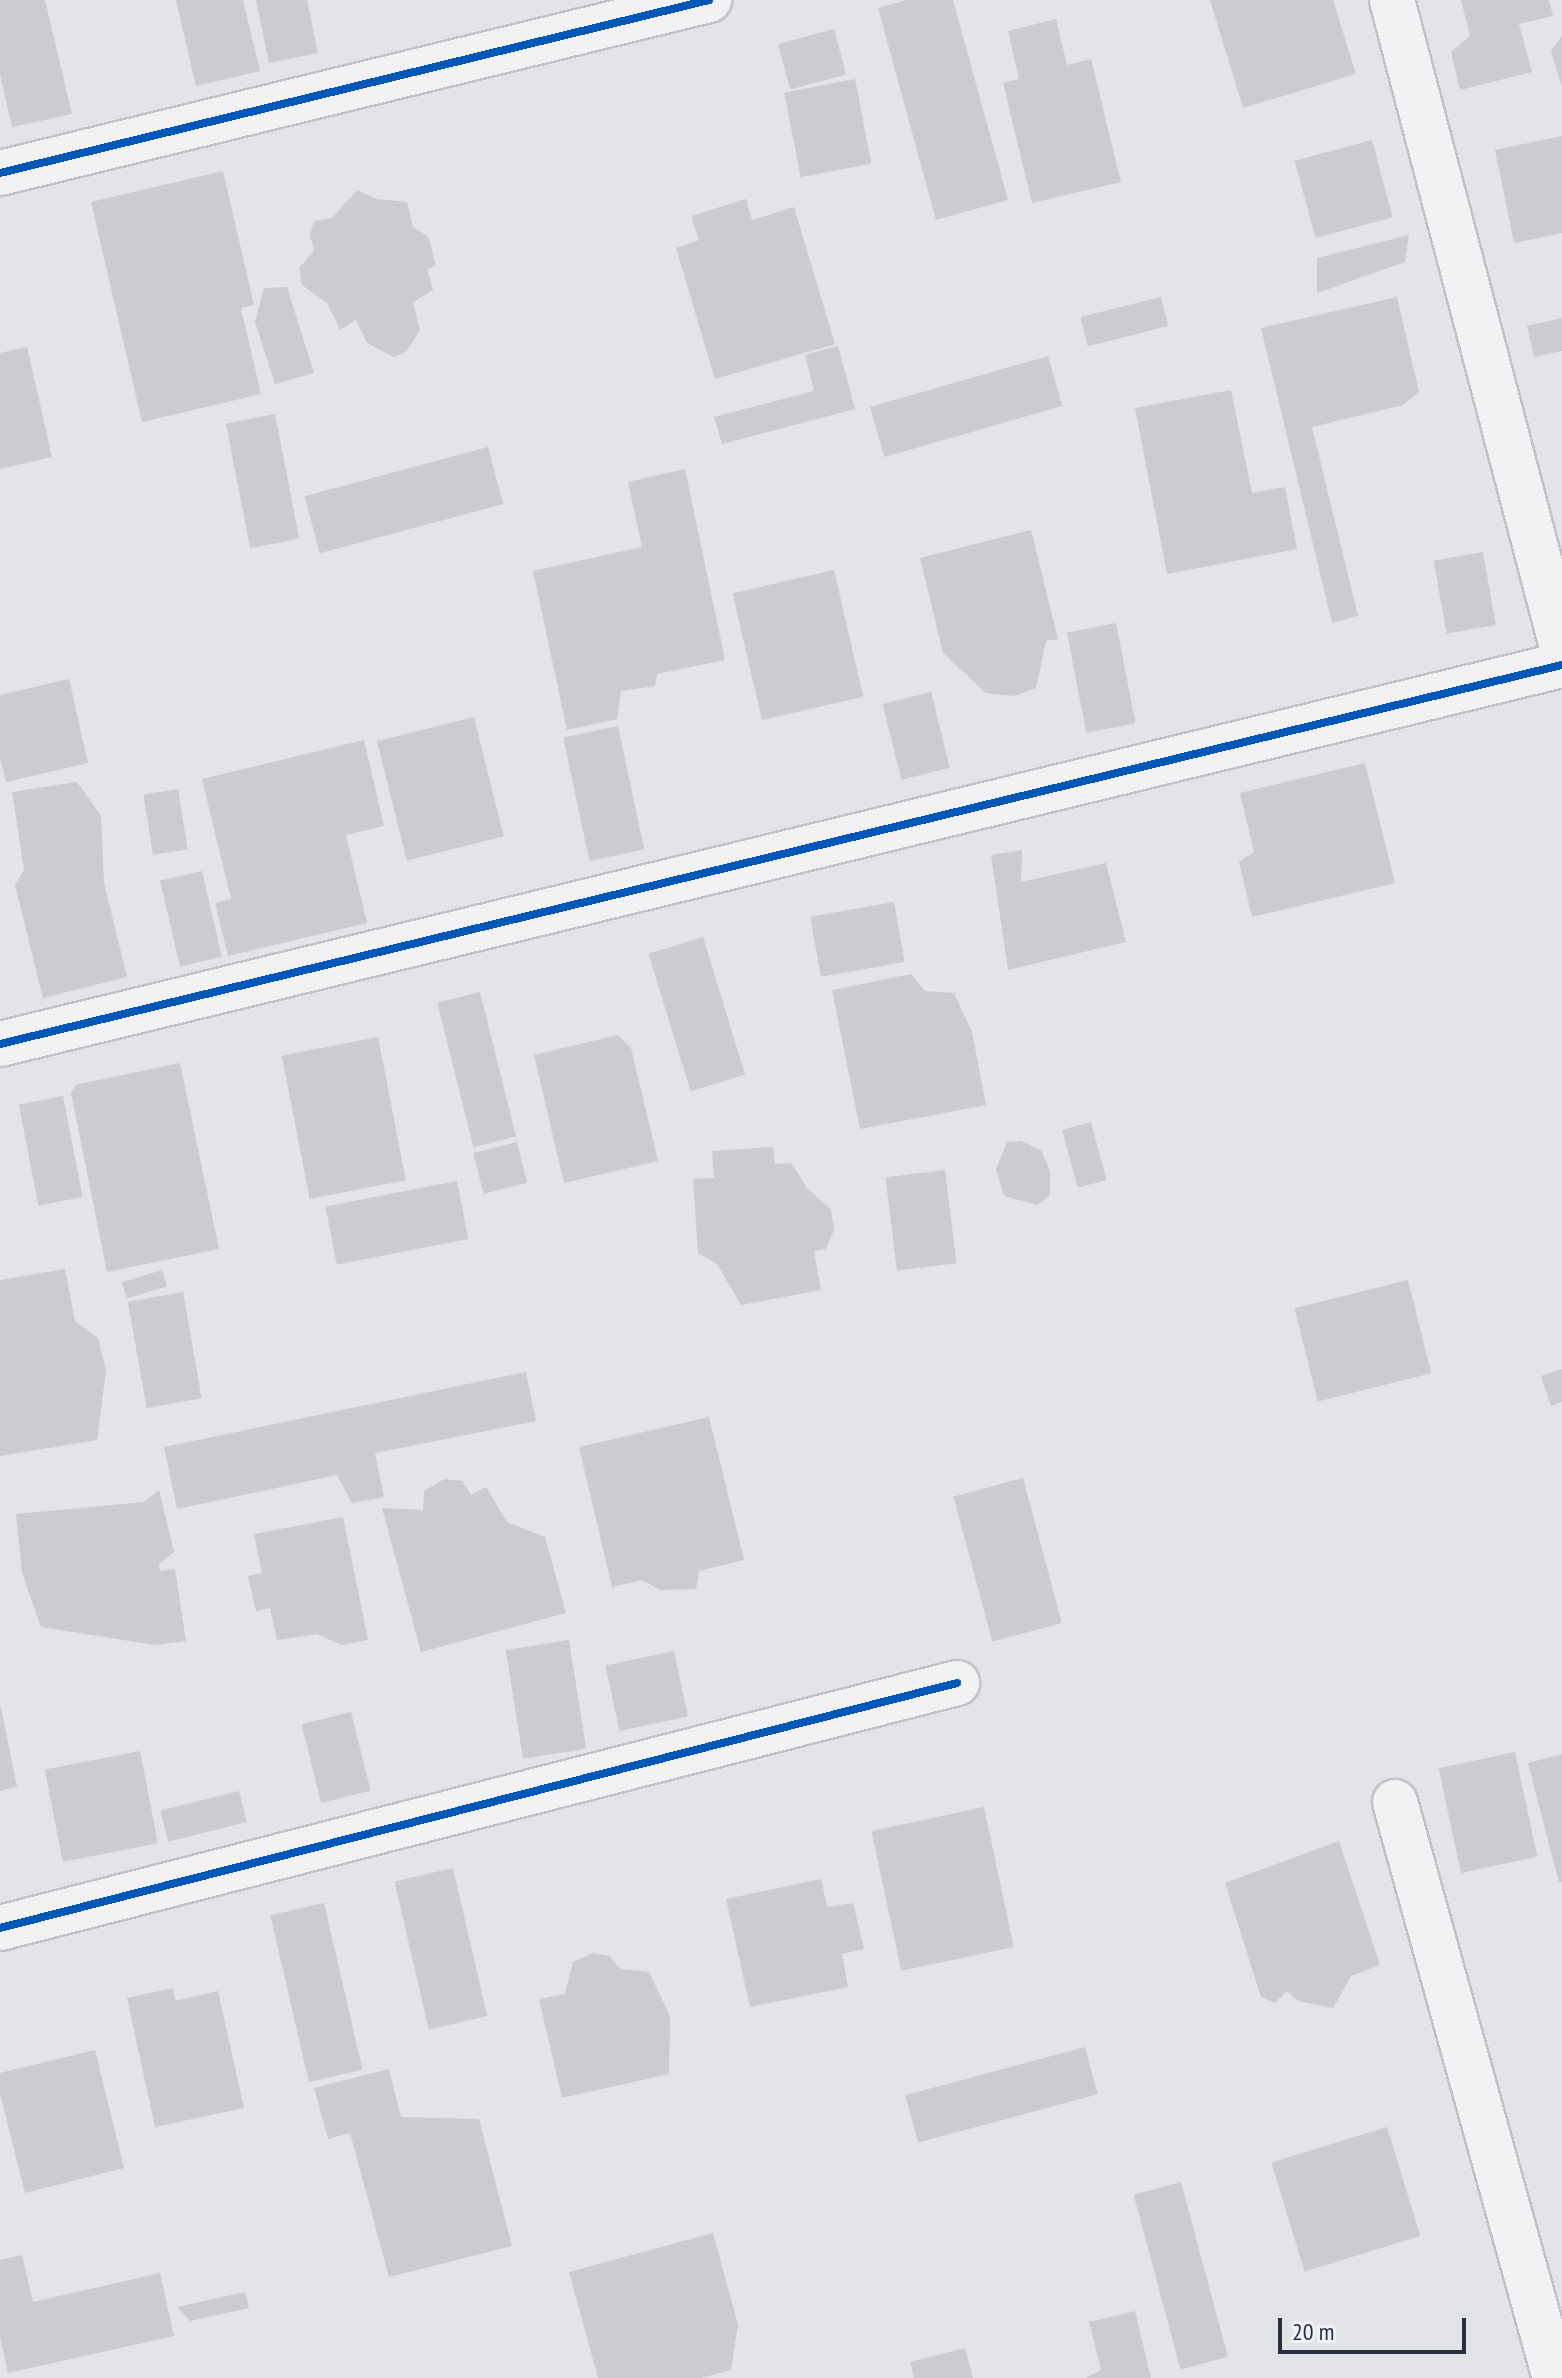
<!DOCTYPE html>
<html>
<head>
<meta charset="utf-8">
<style>
  body { margin:0 }
  #map { position:relative; width:1562px; height:2378px; overflow:hidden; background:#e2e4e7; font-family:"PT Sans Narrow",sans-serif }
  div>[style] { position:absolute }
  .building>* { inset:0; background:#cacccf; transform-origin:0 0 }
  .roads { filter:drop-shadow(2px 0 #c0c2c5) drop-shadow(-2px 0 #c0c2c5) drop-shadow(0 2px #c0c2c5) drop-shadow(0 -2px #c0c2c5) }
  .street>* { height:44px; margin:-22px; padding:0 22px; transform-origin:22px; border-radius:22px; background:#f2f2f4 }
  .cycleway>* { height:8px; margin:-4px; padding:0 4px; transform-origin:4px; border-radius:4px; background:#0057b8 }
  span { translate:-50% -50%; white-space:nowrap; text-align:center; line-height:1.15; -webkit-text-stroke:6px #f0f2f7; paint-order:stroke }
  .scale { position:absolute; left:1278px; top:2318px; width:188px; height:36px; box-sizing:border-box; border:4px solid #283041; border-top:0; padding-left:10px; font-size:24px; line-height:28px; white-space:nowrap; color:#283041; -webkit-text-stroke:6px #f0f2f7; paint-order:stroke }
</style>
</head>
<body>
<div id="map">
  <div class="building">
    <div style="clip-path:polygon(0 0,45px 0,72px 114px,12px 127px,0 75px)"></div>
    <div style="clip-path:polygon(176px 0,243px 0,260px 71px,196px 86px)"></div>
    <div style="clip-path:polygon(256px 0,307px 0,318px 53px,269px 63px)"></div>
    <div style="clip-path:polygon(907px 0,953px 0,1008px 200px,936px 220px,878px 8px)"></div>
    <div style="clip-path:polygon(1210px 0,1333px 0,1356px 74px,1243px 108px)"></div>
    <div style="clip-path:polygon(1461px 0,1549px 0,1553px 16px,1519px 24px,1532px 72px,1460px 90px,1451px 52px,1470px 36px)"></div>
    <div style="clip-path:polygon(1056px 19px,1067px 65px,1091px 59px,1121px 182px,1032px 203px,1003px 83px,1019px 79px,1008px 31px)"></div>
    <div style="left:834px;top:29px;width:47px;height:58px;rotate:75deg"></div>
    <div style="clip-path:polygon(1562px 36px,1562px 87px,1551px 51px)"></div>
    <div style="left:855px;top:79px;width:86px;height:72px;rotate:79deg"></div>
    <div style="clip-path:polygon(1562px 136px,1562px 233px,1514px 243px,1495px 150px)"></div>
    <div style="left:1372px;top:140px;width:80px;height:80px;rotate:75deg"></div>
    <div style="clip-path:polygon(223px 171px,254px 305px,241px 308px,261px 394px,142px 422px,91px 202px)"></div>
    <div style="clip-path:polygon(357px 190px,377px 199px,407px 202px,413px 227px,428px 236px,436px 266px,427px 269px,433px 290px,413px 302px,420px 330px,406px 352px,394px 357px,367px 343px,356px 320px,340px 330px,327px 303px,302px 285px,299px 268px,314px 251px,310px 235px,314px 221px,332px 218px)"></div>
    <div style="clip-path:polygon(746px 199px,752px 220px,794px 207px,835px 344px,715px 379px,676px 248px,699px 240px,691px 216px)"></div>
    <div style="clip-path:polygon(1409px 235px,1405px 262px,1317px 293px,1317px 258px)"></div>
    <div style="clip-path:polygon(287px 287px,314px 373px,275px 384px,255px 322px,264px 288px)"></div>
    <div style="left:1161px;top:297px;width:30px;height:83px;rotate:76deg"></div>
    <div style="clip-path:polygon(1397px 297px,1419px 392px,1403px 405px,1312px 427px,1358px 616px,1332px 623px,1261px 328px)"></div>
    <div style="clip-path:polygon(1562px 318px,1562px 351px,1534px 357px,1527px 326px)"></div>
    <div style="clip-path:polygon(838px 346px,855px 409px,722px 444px,714px 417px,814px 391px,805px 355px)"></div>
    <div style="clip-path:polygon(27px 347px,52px 457px,0 469px,0 353px)"></div>
    <div style="left:1048px;top:356px;width:52px;height:185px;rotate:74deg"></div>
    <div style="clip-path:polygon(1231px 390px,1252px 493px,1285px 487px,1297px 549px,1167px 574px,1135px 408px)"></div>
    <div style="left:275px;top:414px;width:127px;height:50px;rotate:79deg"></div>
    <div style="left:488px;top:447px;width:59px;height:190px;rotate:75deg"></div>
    <div style="clip-path:polygon(685px 469px,725px 660px,657px 674px,655px 686px,621px 691px,617px 719px,567px 730px,533px 571px,642px 547px,628px 482px)"></div>
    <div style="clip-path:polygon(1031px 530px,1058px 639px,1046px 641px,1036px 688px,1014px 696px,986px 693px,943px 653px,920px 558px)"></div>
    <div style="left:1483px;top:552px;width:74px;height:50px;rotate:80deg"></div>
    <div style="left:834px;top:570px;width:130px;height:104px;rotate:77deg"></div>
    <div style="left:1116px;top:623px;width:102px;height:50px;rotate:79deg"></div>
    <div style="clip-path:polygon(69px 679px,88px 763px,6px 782px,0 759px,0 695px)"></div>
    <div style="left:931px;top:692px;width:78px;height:50px;rotate:76deg"></div>
    <div style="left:474px;top:717px;width:123px;height:100px;rotate:76deg"></div>
    <div style="left:618px;top:726px;width:126px;height:56px;rotate:78deg"></div>
    <div style="clip-path:polygon(364px 740px,384px 826px,346px 835px,367px 923px,228px 956px,215px 903px,231px 899px,202px 779px)"></div>
    <div style="clip-path:polygon(1365px 763px,1395px 883px,1252px 917px,1239px 862px,1254px 852px,1240px 793px)"></div>
    <div style="clip-path:polygon(77px 782px,101px 816px,104px 883px,127px 977px,43px 998px,15px 885px,24px 870px,12px 792px)"></div>
    <div style="left:178px;top:789px;width:61px;height:35px;rotate:81deg"></div>
    <div style="clip-path:polygon(1022px 850px,1021px 882px,1106px 863px,1126px 942px,1008px 970px,991px 855px)"></div>
    <div style="left:202px;top:871px;width:88px;height:43px;rotate:77deg"></div>
    <div style="left:894px;top:902px;width:61px;height:85px;rotate:80deg"></div>
    <div style="left:703px;top:937px;width:144px;height:57px;rotate:73deg"></div>
    <div style="clip-path:polygon(911px 974px,925px 991px,954px 993px,972px 1032px,986px 1105px,860px 1129px,832px 990px)"></div>
    <div style="left:480px;top:992px;width:149px;height:44px;rotate:76deg"></div>
    <div style="clip-path:polygon(618px 1035px,631px 1048px,658px 1161px,564px 1183px,534px 1055px)"></div>
    <div style="left:378px;top:1037px;width:146px;height:98px;rotate:79deg"></div>
    <div style="clip-path:polygon(180px 1063px,219px 1249px,107px 1272px,71px 1093px,75px 1085px)"></div>
    <div style="left:63px;top:1096px;width:103px;height:45px;rotate:79deg"></div>
    <div style="left:1091px;top:1122px;width:60px;height:30px;rotate:75deg"></div>
    <div style="clip-path:polygon(1021px 1141px,1041px 1150px,1050px 1171px,1050px 1195px,1038px 1205px,1004px 1196px,996px 1169px,1007px 1142px)"></div>
    <div style="left:517px;top:1142px;width:42px;height:45px;rotate:76deg"></div>
    <div style="clip-path:polygon(773px 1147px,775px 1164px,791px 1163px,807px 1188px,831px 1210px,834px 1230px,826px 1249px,814px 1251px,821px 1290px,741px 1305px,717px 1264px,698px 1253px,693px 1179px,714px 1178px,712px 1151px)"></div>
    <div style="left:945px;top:1170px;width:94px;height:60px;rotate:83deg"></div>
    <div style="left:457px;top:1181px;width:59px;height:134px;rotate:79deg"></div>
    <div style="clip-path:polygon(65px 1269px,75px 1321px,98px 1338px,106px 1370px,97px 1440px,0 1456px,0 1280px)"></div>
    <div style="left:162px;top:1270px;width:17px;height:42px;rotate:73deg"></div>
    <div style="left:1408px;top:1280px;width:96px;height:117px;rotate:76deg"></div>
    <div style="left:183px;top:1292px;width:108px;height:56px;rotate:80deg"></div>
    <div style="clip-path:polygon(1562px 1369px,1562px 1402px,1551px 1406px,1541px 1376px)"></div>
    <div style="clip-path:polygon(526px 1372px,536px 1421px,375px 1453px,384px 1497px,352px 1503px,337px 1475px,177px 1509px,164px 1447px)"></div>
    <div style="clip-path:polygon(709px 1417px,744px 1560px,699px 1571px,696px 1589px,660px 1590px,642px 1580px,612px 1587px,579px 1447px)"></div>
    <div style="left:1023px;top:1478px;width:150px;height:72px;rotate:75deg"></div>
    <div style="clip-path:polygon(444px 1479px,462px 1481px,471px 1495px,486px 1487px,507px 1522px,545px 1537px,566px 1613px,421px 1652px,382px 1508px,423px 1510px,424px 1491px)"></div>
    <div style="clip-path:polygon(159px 1490px,174px 1552px,159px 1564px,160px 1571px,175px 1569px,186px 1641px,155px 1645px,41px 1627px,22px 1573px,16px 1514px,144px 1502px)"></div>
    <div style="clip-path:polygon(343px 1517px,368px 1640px,341px 1645px,317px 1634px,277px 1640px,270px 1608px,256px 1611px,248px 1576px,262px 1573px,254px 1534px)"></div>
    <div style="left:569px;top:1640px;width:110px;height:64px;rotate:81deg"></div>
    <div style="left:674px;top:1651px;width:67px;height:70px;rotate:78deg"></div>
    <div style="clip-path:polygon(1px 1707px,17px 1787px,0 1791px,0 1708px)"></div>
    <div style="left:351px;top:1712px;width:81px;height:51px;rotate:76deg"></div>
    <div style="left:140px;top:1751px;width:94px;height:97px;rotate:79deg"></div>
    <div style="left:1515px;top:1752px;width:107px;height:78px;rotate:78deg"></div>
    <div style="clip-path:polygon(1562px 1754px,1562px 1882px,1559px 1883px,1528px 1763px)"></div>
    <div style="left:239px;top:1791px;width:32px;height:81px;rotate:76deg"></div>
    <div style="left:984px;top:1807px;width:143px;height:115px;rotate:78deg"></div>
    <div style="clip-path:polygon(1339px 1841px,1380px 1965px,1351px 1976px,1333px 2008px,1298px 2001px,1287px 1991px,1275px 2003px,1261px 1997px,1225px 1883px)"></div>
    <div style="left:453px;top:1868px;width:152px;height:60px;rotate:77deg"></div>
    <div style="clip-path:polygon(821px 1879px,827px 1907px,853px 1903px,864px 1949px,842px 1954px,848px 1987px,750px 2007px,726px 1899px)"></div>
    <div style="left:324px;top:1903px;width:171px;height:55px;rotate:77deg"></div>
    <div style="clip-path:polygon(593px 1953px,609px 1956px,621px 1969px,649px 1972px,670px 2016px,669px 2074px,562px 2098px,539px 1999px,565px 1994px,573px 1962px)"></div>
    <div style="clip-path:polygon(173px 1988px,175px 2001px,218px 1991px,244px 2108px,155px 2127px,127px 1998px)"></div>
    <div style="left:1085px;top:2047px;width:49px;height:186px;rotate:75deg"></div>
    <div style="clip-path:polygon(95px 2050px,124px 2168px,25px 2193px,0 2093px,0 2073px)"></div>
    <div style="clip-path:polygon(389px 2069px,401px 2117px,479px 2119px,512px 2246px,389px 2277px,350px 2133px,328px 2139px,314px 2088px)"></div>
    <div style="left:1387px;top:2127px;width:114px;height:121px;rotate:73deg"></div>
    <div style="left:1181px;top:2182px;width:181px;height:49px;rotate:75deg"></div>
    <div style="clip-path:polygon(713px 2233px,738px 2325px,731px 2370px,701px 2378px,598px 2378px,569px 2272px)"></div>
    <div style="clip-path:polygon(22px 2255px,33px 2302px,160px 2273px,174px 2336px,8px 2373px,0 2337px,0 2260px)"></div>
    <div style="clip-path:polygon(245px 2292px,249px 2308px,190px 2321px,177px 2307px)"></div>
    <div style="clip-path:polygon(1135px 2311px,1151px 2378px,1085px 2378px,1101px 2370px,1089px 2322px)"></div>
    <div style="clip-path:polygon(965px 2348px,973px 2378px,914px 2378px,910px 2362px)"></div>
  </div>
  <div class="roads">
    <div class="street">
      <div style="left:1392px;top:0;width:669px;rotate:75.28deg"></div>
      <div style="left:0;top:173px;width:730px;rotate:-13.71deg"></div>
      <div style="left:0;top:1044px;width:1607px;rotate:-13.64deg"></div>
      <div style="left:1395px;top:1802px;width:598px;rotate:74.48deg"></div>
      <div style="left:0;top:1928px;width:988px;rotate:-14.36deg"></div>
    </div>
  </div>
  <div class="cycleway">
    <div style="left:0;top:173px;width:730px;rotate:-13.71deg"></div>
    <div style="left:0;top:1044px;width:1607px;rotate:-13.64deg"></div>
    <div style="left:0;top:1928px;width:988px;rotate:-14.36deg"></div>
  </div>
  <div class="scale">20 m</div>
</div>
</body>
</html>
